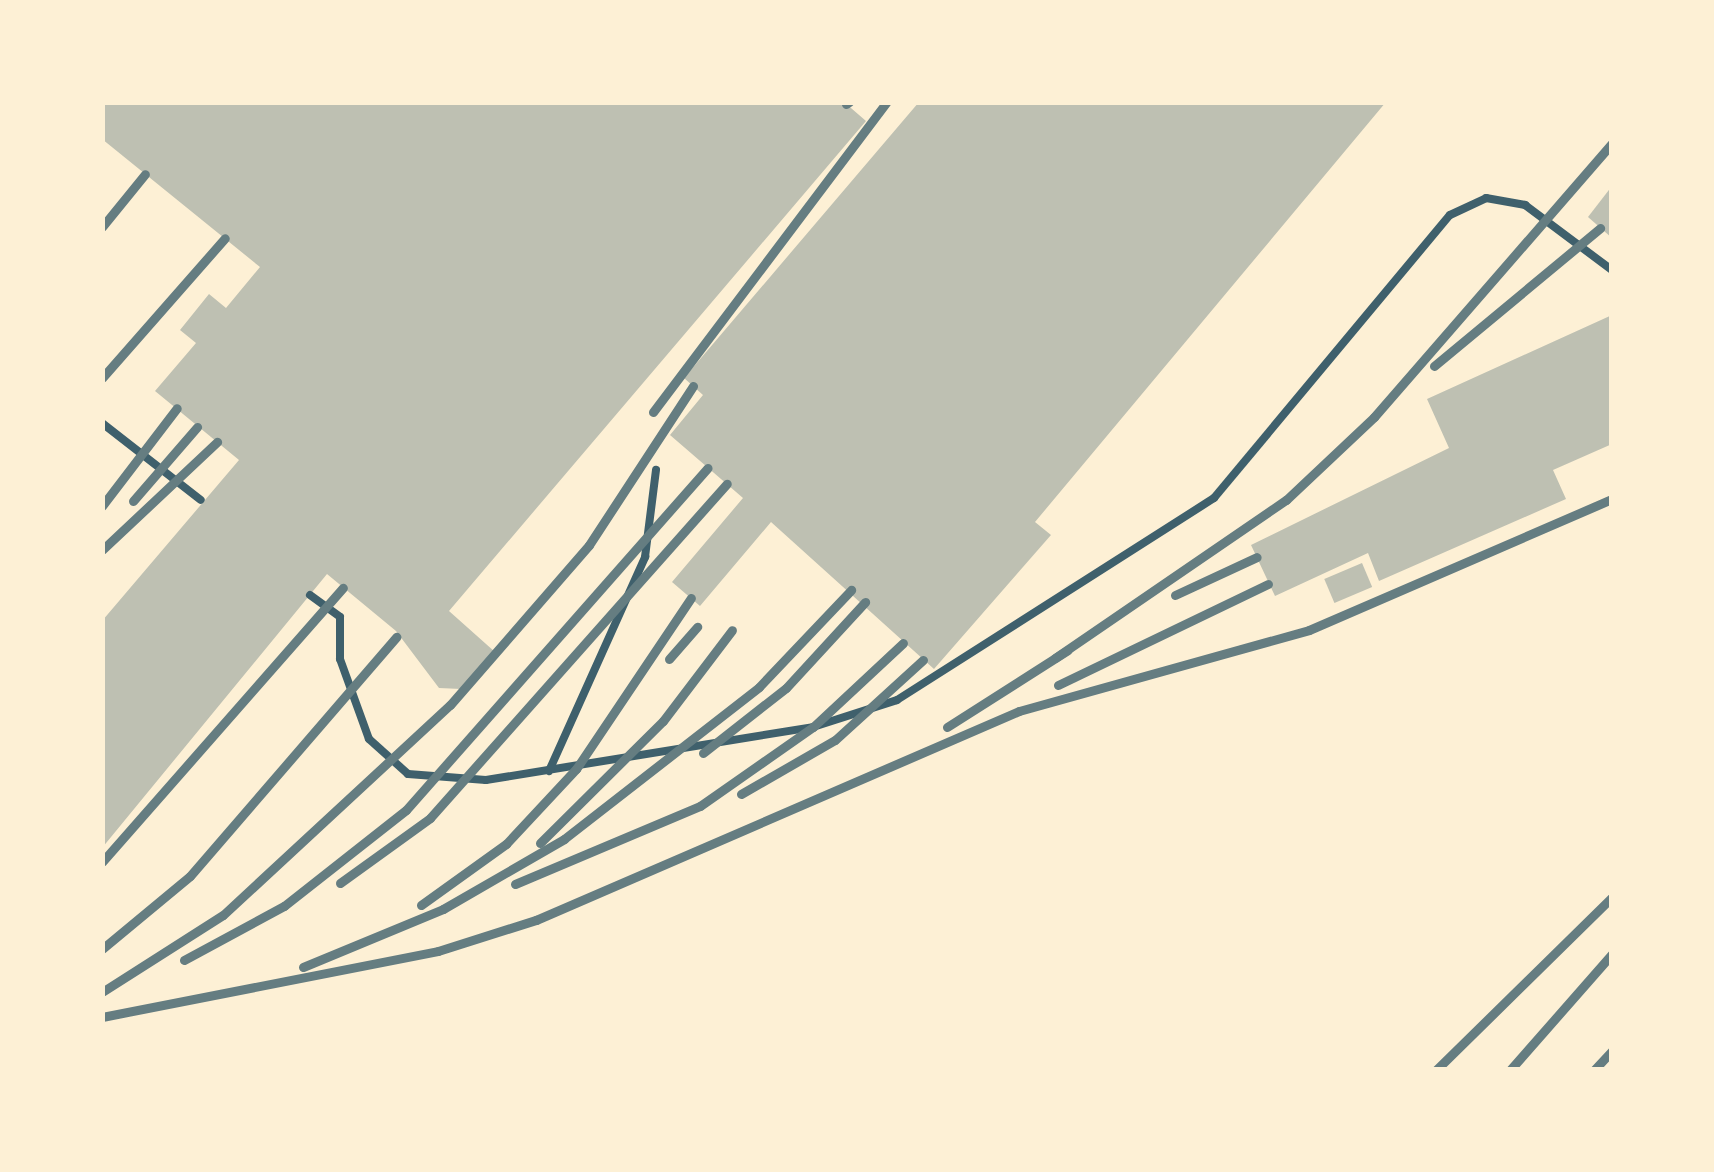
<!DOCTYPE html>
<html>
<head>
<meta charset="utf-8">
<style>
  body { margin:0 }
  #map { position:relative; width:1714px; height:1172px; overflow:hidden; background:#fdf0d5; font-family:Arial,sans-serif }
  div>[style] { position:absolute }
  .building>* { inset:0; background:#bec0b2; transform-origin:0 0 }
  .service>* { height:8px; margin:-4px; padding:0 4px; transform-origin:4px; border-radius:4px; background:#3f606c }
  .rail>* { height:9px; margin:-4.5px; padding:0 4.5px; transform-origin:4.5px; border-radius:4.5px; background:#657d81 }
  span { translate:-50% -50%; white-space:nowrap; text-align:center; line-height:1.15; -webkit-text-stroke:9px #fdf0d5; paint-order:stroke }
  .frame { position:absolute; inset:0; border:105px solid #fdf0d5; pointer-events:none }
</style>
</head>
<body>
<div id="map">
  <div class="building">
    <div style="clip-path:polygon(102px 102px,844px 102px,866px 121px,449px 611px,495px 652px,461px 689px,439px 688px,396px 631px,327px 574px,102px 848px,102px 621px,239px 460px,155px 391px,196px 343px,180px 330px,209px 294px,226px 308px,260px 267px,102px 139px)"></div>
    <div style="clip-path:polygon(919px 102px,1386px 102px,1035px 522px,1051px 535px,934px 669px,771px 522px,700px 606px,672px 582px,743px 498px,670px 435px,703px 395px,684px 378px)"></div>
    <div style="clip-path:polygon(1612px 186px,1612px 238px,1588px 217px)"></div>
    <div style="clip-path:polygon(1612px 315px,1612px 444px,1553px 470px,1566px 499px,1379px 581px,1368px 553px,1275px 596px,1251px 545px,1449px 448px,1427px 399px)"></div>
    <div style="left:1362px;top:563px;width:26px;height:41px;rotate:67deg"></div>
  </div>
  <div class="service">
    <div style="left:102px;top:423px;width:125px;rotate:37.9deg"></div>
    <div style="left:310px;top:595px;width:37px;rotate:36deg"></div>
    <div style="left:340px;top:617px;width:42px;rotate:90deg"></div>
    <div style="left:340px;top:659px;width:85px;rotate:70.1deg"></div>
    <div style="left:369px;top:739px;width:52px;rotate:41.9deg"></div>
    <div style="left:408px;top:774px;width:78px;rotate:4.4deg"></div>
    <div style="left:486px;top:780px;width:331px;rotate:-9.2deg"></div>
    <div style="left:813px;top:727px;width:88px;rotate:-17.8deg"></div>
    <div style="left:897px;top:700px;width:376px;rotate:-32.5deg"></div>
    <div style="left:1214px;top:498px;width:368px;rotate:-50.2deg"></div>
    <div style="left:1450px;top:215px;width:40px;rotate:-25deg"></div>
    <div style="left:1486px;top:198px;width:40px;rotate:10deg"></div>
    <div style="left:1525px;top:205px;width:109px;rotate:36.8deg"></div>
    <div style="left:549px;top:771px;width:235px;rotate:-65.8deg"></div>
    <div style="left:645px;top:557px;width:88px;rotate:-82.8deg"></div>
  </div>
  <div class="rail">
    <div style="left:846px;top:104px;width:4px;rotate:-34deg"></div>
    <div style="left:102px;top:227px;width:68px;rotate:-50.9deg"></div>
    <div style="left:1434px;top:366px;width:216px;rotate:-39.7deg"></div>
    <div style="left:102px;top:378px;width:186px;rotate:-48.7deg"></div>
    <div style="left:653px;top:412px;width:388px;rotate:-53deg"></div>
    <div style="left:133px;top:501px;width:98px;rotate:-49.1deg"></div>
    <div style="left:102px;top:506px;width:123px;rotate:-52.6deg"></div>
    <div style="left:102px;top:550px;width:158px;rotate:-43.2deg"></div>
    <div style="left:1175px;top:595px;width:90px;rotate:-24.9deg"></div>
    <div style="left:1055px;top:658px;width:280px;rotate:-34.4deg"></div>
    <div style="left:1286px;top:500px;width:121px;rotate:-43.3deg"></div>
    <div style="left:1374px;top:417px;width:363px;rotate:-49deg"></div>
    <div style="left:669px;top:659px;width:43px;rotate:-48.8deg"></div>
    <div style="left:1058px;top:685px;width:233px;rotate:-25.7deg"></div>
    <div style="left:947px;top:727px;width:143px;rotate:-32.5deg"></div>
    <div style="left:703px;top:753px;width:105px;rotate:-38.1deg"></div>
    <div style="left:786px;top:688px;width:117px;rotate:-47.4deg"></div>
    <div style="left:741px;top:794px;width:108px;rotate:-29.9deg"></div>
    <div style="left:835px;top:740px;width:119px;rotate:-42.3deg"></div>
    <div style="left:540px;top:843px;width:173px;rotate:-44.8deg"></div>
    <div style="left:663px;top:721px;width:114px;rotate:-52.8deg"></div>
    <div style="left:102px;top:862px;width:365px;rotate:-48.7deg"></div>
    <div style="left:340px;top:883px;width:111px;rotate:-35.8deg"></div>
    <div style="left:430px;top:818px;width:447px;rotate:-48.4deg"></div>
    <div style="left:515px;top:884px;width:201px;rotate:-22.9deg"></div>
    <div style="left:700px;top:806px;width:138px;rotate:-35deg"></div>
    <div style="left:813px;top:727px;width:123px;rotate:-43deg"></div>
    <div style="left:421px;top:905px;width:105px;rotate:-35.7deg"></div>
    <div style="left:506px;top:844px;width:103px;rotate:-47deg"></div>
    <div style="left:576px;top:769px;width:206px;rotate:-56.1deg"></div>
    <div style="left:102px;top:949px;width:114px;rotate:-39.7deg"></div>
    <div style="left:190px;top:876px;width:316px;rotate:-49.2deg"></div>
    <div style="left:184px;top:960px;width:114px;rotate:-28.4deg"></div>
    <div style="left:284px;top:906px;width:155px;rotate:-38.2deg"></div>
    <div style="left:406px;top:810px;width:456px;rotate:-48.6deg"></div>
    <div style="left:303px;top:967px;width:152px;rotate:-22.5deg"></div>
    <div style="left:443px;top:909px;width:140px;rotate:-30deg"></div>
    <div style="left:564px;top:839px;width:247px;rotate:-37.9deg"></div>
    <div style="left:759px;top:687px;width:134px;rotate:-46.5deg"></div>
    <div style="left:102px;top:992px;width:143px;rotate:-32.5deg"></div>
    <div style="left:223px;top:915px;width:309px;rotate:-42.8deg"></div>
    <div style="left:450px;top:705px;width:212px;rotate:-49deg"></div>
    <div style="left:589px;top:545px;width:190px;rotate:-56.8deg"></div>
    <div style="left:102px;top:1017px;width:342px;rotate:-11.1deg"></div>
    <div style="left:438px;top:951px;width:103px;rotate:-17.6deg"></div>
    <div style="left:536px;top:920px;width:526px;rotate:-23.4deg"></div>
    <div style="left:1019px;top:711px;width:301px;rotate:-15.6deg"></div>
    <div style="left:1309px;top:630px;width:330px;rotate:-23.4deg"></div>
    <div style="left:1436px;top:1070px;width:247px;rotate:-44.5deg"></div>
    <div style="left:1510px;top:1070px;width:154px;rotate:-48.7deg"></div>
    <div style="left:1594px;top:1070px;width:26px;rotate:-47deg"></div>
  </div>
  <div class="frame"></div>
</div>
</body>
</html>
